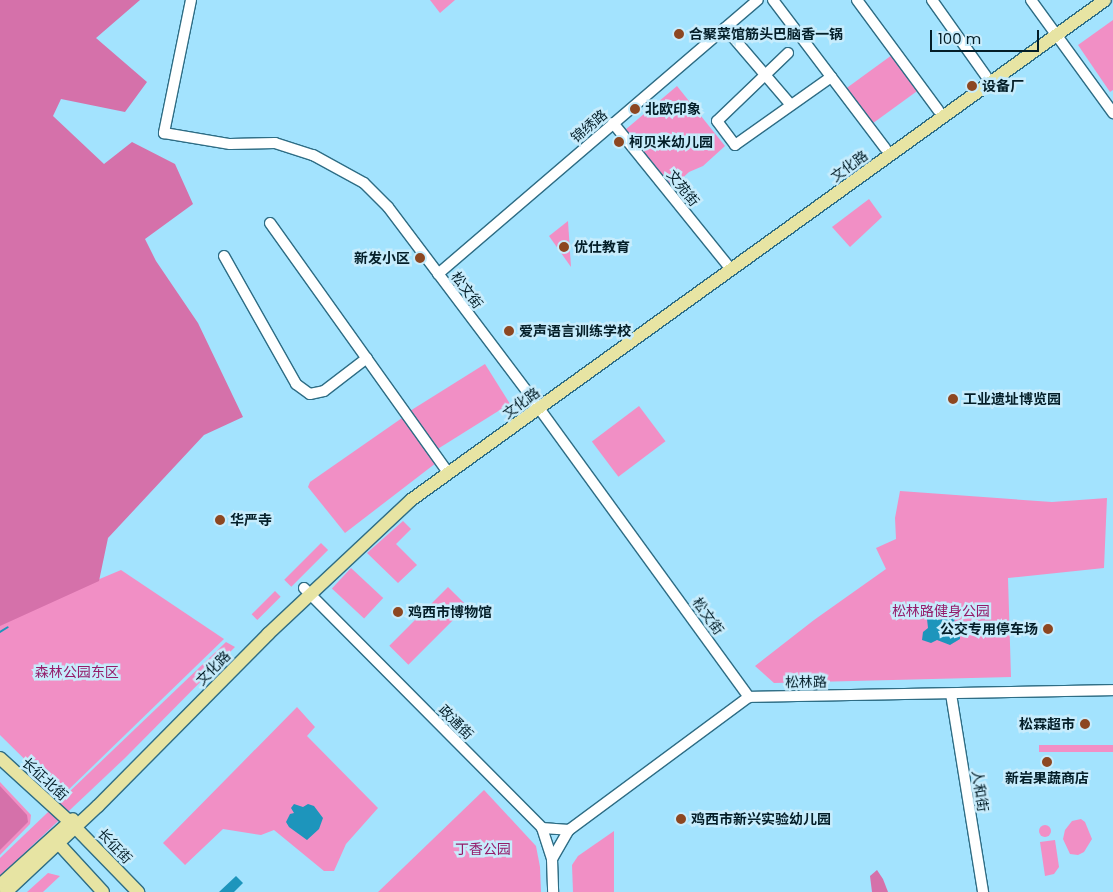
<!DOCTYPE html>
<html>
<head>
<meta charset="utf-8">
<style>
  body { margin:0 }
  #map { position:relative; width:1113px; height:892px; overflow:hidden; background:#a3e3fe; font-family:Poppins,"Noto Sans SC",sans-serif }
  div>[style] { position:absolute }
  .green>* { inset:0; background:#f18fc5; transform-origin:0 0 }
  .round { border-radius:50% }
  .forest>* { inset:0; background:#d571aa }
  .water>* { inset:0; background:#1d95bc }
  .stream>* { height:2px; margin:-1px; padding:0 1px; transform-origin:1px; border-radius:1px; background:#1d95bc }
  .roads { filter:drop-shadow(1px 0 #2e6d85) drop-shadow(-1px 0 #2e6d85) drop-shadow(0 1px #2e6d85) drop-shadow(0 -1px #2e6d85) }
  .minor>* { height:10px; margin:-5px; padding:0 5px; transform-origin:5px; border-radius:5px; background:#fff }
  .major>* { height:12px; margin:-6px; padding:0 6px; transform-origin:6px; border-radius:6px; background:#e7e4a3 }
  .dots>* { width:14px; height:14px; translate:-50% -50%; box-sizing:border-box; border:2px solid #c7ecfc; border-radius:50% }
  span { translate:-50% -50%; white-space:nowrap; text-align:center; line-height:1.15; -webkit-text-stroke:5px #c7ecfc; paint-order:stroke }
  .poi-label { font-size:14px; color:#041e28; font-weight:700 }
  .left { translate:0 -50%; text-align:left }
  .right { translate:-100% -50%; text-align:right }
  .street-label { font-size:14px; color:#041e28 }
  .park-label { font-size:14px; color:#941c6a }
  .scale { position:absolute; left:930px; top:30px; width:109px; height:22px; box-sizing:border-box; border:2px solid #041e28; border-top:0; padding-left:6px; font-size:15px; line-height:18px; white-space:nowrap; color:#041e28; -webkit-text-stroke:4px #c7ecfc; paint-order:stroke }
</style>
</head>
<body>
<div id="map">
  <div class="green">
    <div style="clip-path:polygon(430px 0,455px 0,440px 13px)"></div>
    <div style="clip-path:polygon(1113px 20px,1113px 90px,1110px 92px,1078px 45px)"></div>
    <div style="left:892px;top:55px;width:44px;height:59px;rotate:54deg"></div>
    <div style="clip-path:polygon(677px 86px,725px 146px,703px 166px,689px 172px,673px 187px,625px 130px)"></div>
    <div style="clip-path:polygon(869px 199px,882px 217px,850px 247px,832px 227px)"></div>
    <div style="clip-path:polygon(568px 221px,571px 267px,549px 236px)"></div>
    <div style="left:485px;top:364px;width:47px;height:89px;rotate:58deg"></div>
    <div style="left:639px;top:406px;width:44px;height:59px;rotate:53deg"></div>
    <div style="clip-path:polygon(402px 418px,436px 463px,345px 533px,308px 487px,310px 482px)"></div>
    <div style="clip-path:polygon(900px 491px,1052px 502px,1107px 498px,1104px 568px,1008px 578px,1011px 677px,774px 683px,755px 666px,814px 620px,886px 569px,876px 548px,896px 539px,895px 518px)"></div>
    <div style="clip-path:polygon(403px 521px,411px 529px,396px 544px,417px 565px,398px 583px,367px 553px)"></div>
    <div style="left:321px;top:543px;width:10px;height:52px;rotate:45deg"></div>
    <div style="left:351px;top:568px;width:44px;height:28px;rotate:43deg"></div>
    <div style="clip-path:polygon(121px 570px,224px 639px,62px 796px,0 735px,0 621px)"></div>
    <div style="left:448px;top:587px;width:27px;height:83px;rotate:45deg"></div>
    <div style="left:275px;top:591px;width:8px;height:33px;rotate:45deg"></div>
    <div style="clip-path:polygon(226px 642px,235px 647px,125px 758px,0 876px,0 858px)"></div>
    <div style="clip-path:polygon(297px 707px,315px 727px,307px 736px,378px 808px,346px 844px,334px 871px,324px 871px,274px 830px,261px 835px,223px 829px,185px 865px,163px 843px)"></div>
    <div style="left:1113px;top:745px;width:7px;height:74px;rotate:90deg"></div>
    <div style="clip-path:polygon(0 782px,31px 815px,30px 824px,0 855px)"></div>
    <div style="clip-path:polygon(484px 790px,536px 846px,540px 867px,541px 892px,378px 892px)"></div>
    <div style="clip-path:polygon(1081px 819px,1085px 822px,1092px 839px,1084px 852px,1078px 855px,1070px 854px,1063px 839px,1065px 830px,1072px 821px)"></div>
    <div class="round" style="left:1039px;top:825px;width:12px;height:12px"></div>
    <div style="clip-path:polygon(614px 831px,614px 892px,573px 892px,572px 865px,578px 856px)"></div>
    <div style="clip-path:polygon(1055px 840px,1059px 867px,1054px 874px,1045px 876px,1040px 842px)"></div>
    <div style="clip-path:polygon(48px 873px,60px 876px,43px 892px,27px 892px)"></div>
  </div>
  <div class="forest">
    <div style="clip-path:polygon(0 0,140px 0,96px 38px,147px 82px,125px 112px,61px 99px,53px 116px,104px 164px,132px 142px,175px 164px,193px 204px,145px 239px,156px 261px,198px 323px,243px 417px,204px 435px,108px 538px,99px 581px,0 626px)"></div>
    <div style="clip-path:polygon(0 786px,27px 815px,28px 822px,0 850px)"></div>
    <div style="clip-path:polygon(877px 870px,883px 879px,888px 892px,872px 892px,870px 876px)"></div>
  </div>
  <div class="water">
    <div style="clip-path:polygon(932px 615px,940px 620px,947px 616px,955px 617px,954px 623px,960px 629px,960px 639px,950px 645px,937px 640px,931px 643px,922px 640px,923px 632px,928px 628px,927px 619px)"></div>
    <div style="clip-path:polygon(294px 804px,303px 807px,308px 804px,314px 806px,323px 818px,319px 829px,307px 840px,289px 827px,286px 822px,290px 814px,294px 813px,291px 808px)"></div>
    <div style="clip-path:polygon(236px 876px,243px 883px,234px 892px,219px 892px)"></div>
  </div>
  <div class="stream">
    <div style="left:0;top:632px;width:9px;rotate:-32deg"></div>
  </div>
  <div class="roads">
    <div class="minor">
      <div style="left:191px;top:0;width:136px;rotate:101.5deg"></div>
      <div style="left:164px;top:133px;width:67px;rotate:9.5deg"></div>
      <div style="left:230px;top:144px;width:45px;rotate:-1.3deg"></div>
      <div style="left:275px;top:143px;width:40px;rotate:18deg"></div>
      <div style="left:313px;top:155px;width:58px;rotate:28.8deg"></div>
      <div style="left:364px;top:183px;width:34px;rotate:45deg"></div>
      <div style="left:388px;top:207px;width:233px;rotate:53deg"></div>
      <div style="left:528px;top:393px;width:376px;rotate:54deg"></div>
      <div style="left:773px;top:0;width:186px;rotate:52.9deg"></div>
      <div style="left:857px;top:0;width:137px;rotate:53.6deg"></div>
      <div style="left:932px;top:0;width:93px;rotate:54.6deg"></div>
      <div style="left:1031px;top:0;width:140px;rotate:54deg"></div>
      <div style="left:725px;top:28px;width:101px;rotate:49.4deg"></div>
      <div style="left:788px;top:53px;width:98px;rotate:136.2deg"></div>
      <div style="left:717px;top:121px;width:30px;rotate:53deg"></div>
      <div style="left:735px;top:145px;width:118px;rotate:-35.3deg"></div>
      <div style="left:613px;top:123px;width:188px;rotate:51.1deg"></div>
      <div style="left:270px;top:223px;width:307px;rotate:54.5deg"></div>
      <div style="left:224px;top:256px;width:147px;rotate:60.6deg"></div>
      <div style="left:296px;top:384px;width:17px;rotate:36deg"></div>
      <div style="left:310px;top:394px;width:14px;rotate:-12deg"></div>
      <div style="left:324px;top:391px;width:54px;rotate:-37.5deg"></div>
      <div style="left:438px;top:274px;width:421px;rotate:-40.6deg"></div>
      <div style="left:304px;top:588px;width:338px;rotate:45.2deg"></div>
      <div style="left:542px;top:828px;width:33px;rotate:72deg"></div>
      <div style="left:552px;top:859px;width:33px;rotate:88deg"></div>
      <div style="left:951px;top:694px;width:201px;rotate:80.8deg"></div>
      <div style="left:542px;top:828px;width:27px;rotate:4deg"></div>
      <div style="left:569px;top:830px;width:224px;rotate:-36.5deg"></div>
      <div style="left:749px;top:697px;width:364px;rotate:-1.1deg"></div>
      <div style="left:552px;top:859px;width:34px;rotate:-60deg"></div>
    </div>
    <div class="major">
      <div style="left:0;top:758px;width:95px;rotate:42.4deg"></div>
      <div style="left:70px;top:822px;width:98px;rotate:45.8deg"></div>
      <div style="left:59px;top:844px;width:65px;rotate:47.5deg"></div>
      <div style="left:0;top:885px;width:98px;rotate:-42.1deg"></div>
      <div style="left:6px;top:892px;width:126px;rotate:-43.1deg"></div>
      <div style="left:98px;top:806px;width:242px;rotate:-45.3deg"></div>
      <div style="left:268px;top:634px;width:196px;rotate:-43.1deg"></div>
      <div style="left:411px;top:500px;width:855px;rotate:-35.77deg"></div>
    </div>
  </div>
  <div class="dots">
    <div style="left:679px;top:34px;background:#8d4721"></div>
    <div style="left:972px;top:86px;background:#8d4721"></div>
    <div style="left:635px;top:109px;background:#8d4721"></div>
    <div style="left:619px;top:142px;background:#8d4721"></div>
    <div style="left:564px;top:247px;background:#8d4721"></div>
    <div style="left:420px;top:258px;background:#8d4721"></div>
    <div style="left:509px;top:331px;background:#8d4721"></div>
    <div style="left:953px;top:399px;background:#8d4721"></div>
    <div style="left:220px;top:520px;background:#8d4721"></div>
    <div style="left:398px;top:612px;background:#8d4721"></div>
    <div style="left:1048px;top:629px;background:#8d4721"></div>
    <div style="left:1085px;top:724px;background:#8d4721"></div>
    <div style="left:1047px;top:762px;background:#8d4721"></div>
    <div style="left:681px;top:819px;background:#8d4721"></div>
  </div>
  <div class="poi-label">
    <span class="left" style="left:689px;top:34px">合聚菜馆筋头巴脑香一锅</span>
    <span class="left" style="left:982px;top:86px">设备厂</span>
    <span class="left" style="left:645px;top:109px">北欧印象</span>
    <span class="left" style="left:629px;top:142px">柯贝米幼儿园</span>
    <span class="left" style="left:574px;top:247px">优仕教育</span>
    <span class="right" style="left:410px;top:258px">新发小区</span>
    <span class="left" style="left:519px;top:331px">爱声语言训练学校</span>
    <span class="left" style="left:963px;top:399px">工业遗址博览园</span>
    <span class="left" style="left:230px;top:520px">华严寺</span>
    <span class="left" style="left:408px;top:612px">鸡西市博物馆</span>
    <span class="right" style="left:1038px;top:629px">公交专用停车场</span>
    <span class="right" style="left:1075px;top:724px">松霖超市</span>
    <span style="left:1047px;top:778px">新岩果蔬商店</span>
    <span class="left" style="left:691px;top:819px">鸡西市新兴实验幼儿园</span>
  </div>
  <div class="street-label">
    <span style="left:589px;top:126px;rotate:-40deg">锦绣路</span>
    <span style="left:849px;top:166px;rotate:-36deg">文化路</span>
    <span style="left:683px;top:188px;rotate:51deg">文苑街</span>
    <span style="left:467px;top:290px;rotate:53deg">松文街</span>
    <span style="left:521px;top:403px;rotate:-36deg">文化路</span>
    <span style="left:708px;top:616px;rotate:54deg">松文街</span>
    <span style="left:213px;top:668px;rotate:-45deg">文化路</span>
    <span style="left:806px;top:682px;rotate:-1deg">松林路</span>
    <span style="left:456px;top:722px;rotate:45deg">政通街</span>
    <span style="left:45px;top:779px;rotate:42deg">长征北街</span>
    <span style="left:980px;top:791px;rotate:81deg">人和街</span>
    <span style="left:115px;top:846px;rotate:46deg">长征街</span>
  </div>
  <div class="park-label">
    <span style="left:941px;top:611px">松林路健身公园</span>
    <span style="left:77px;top:672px">森林公园东区</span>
    <span style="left:483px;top:849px">丁香公园</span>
  </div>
  <div class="scale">100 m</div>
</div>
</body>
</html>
